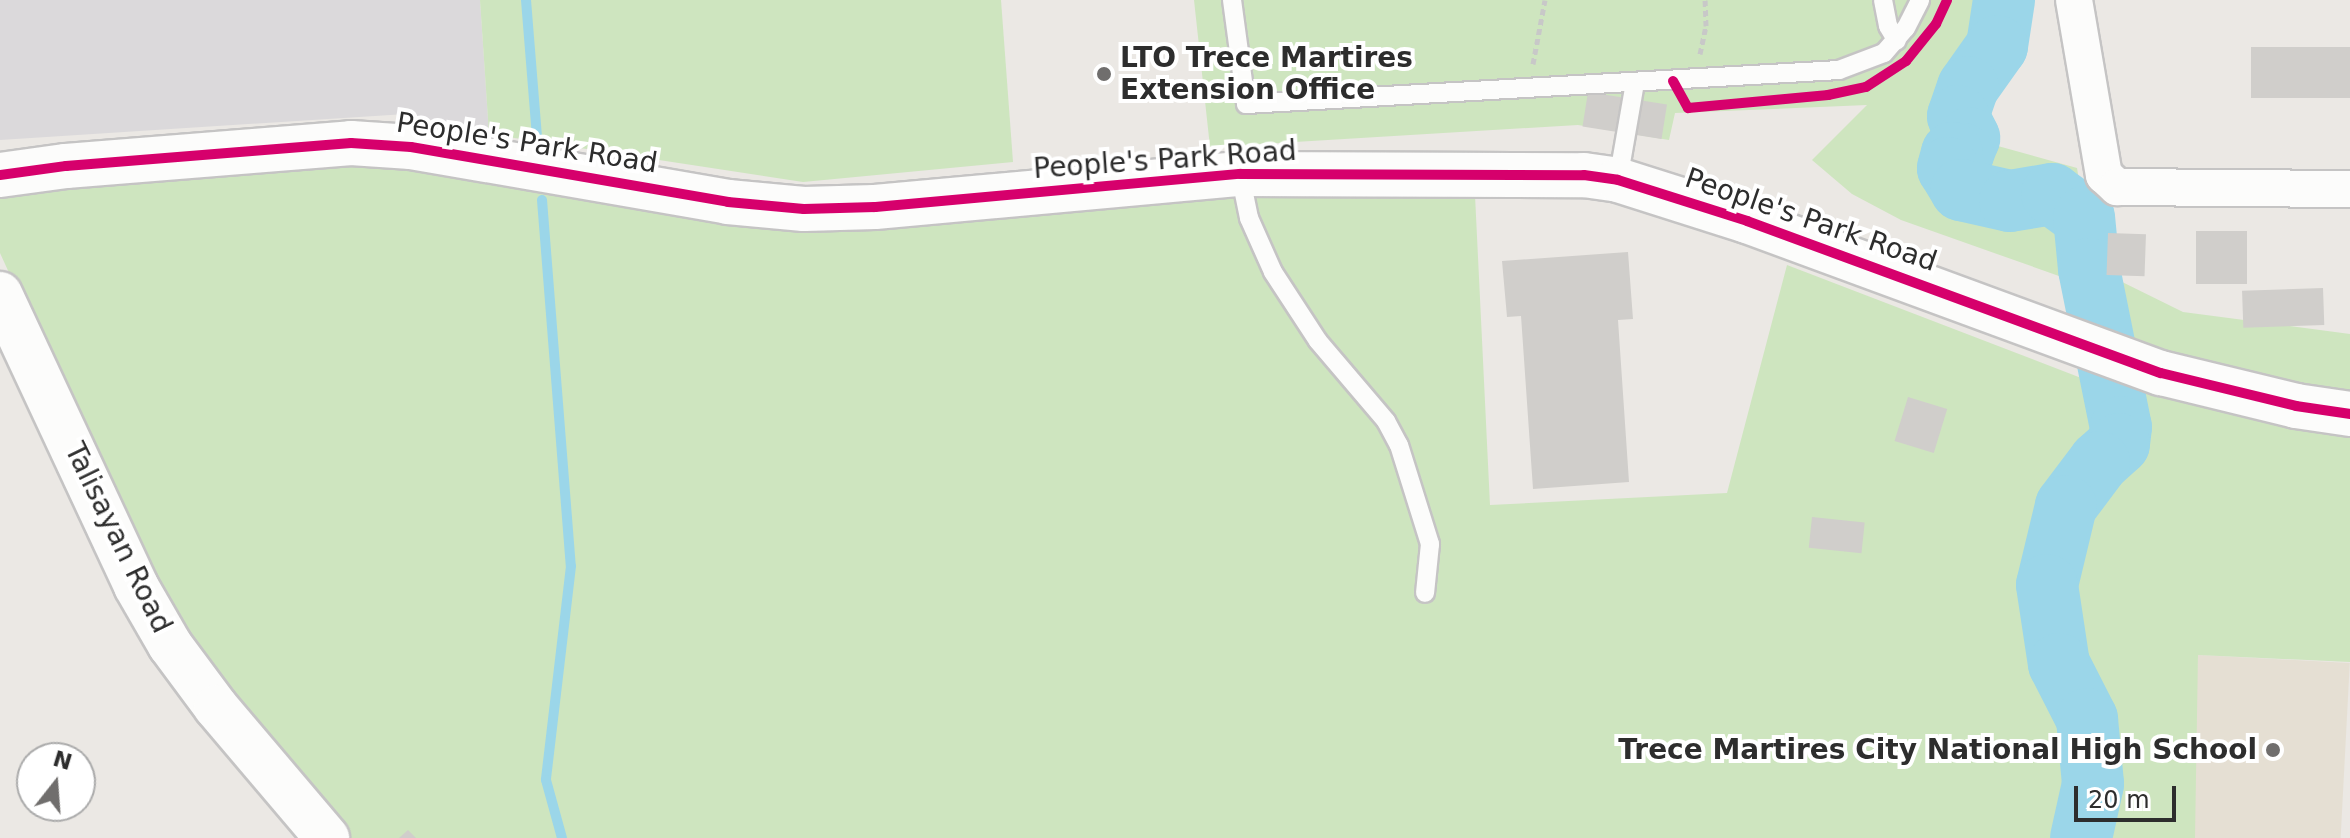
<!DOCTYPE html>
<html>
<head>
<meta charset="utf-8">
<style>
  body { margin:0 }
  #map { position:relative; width:2350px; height:838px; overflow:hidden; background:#ebe8e4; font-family:"DejaVu Sans",sans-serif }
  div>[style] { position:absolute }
  .industrial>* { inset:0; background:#dbd9db }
  .education>* { inset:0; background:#e5dfd3; transform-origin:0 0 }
  .green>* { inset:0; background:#cee5bf }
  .stream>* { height:10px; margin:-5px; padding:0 5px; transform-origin:5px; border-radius:5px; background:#9bd6e9 }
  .river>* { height:62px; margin:-31px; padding:0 31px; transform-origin:31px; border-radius:31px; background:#9bd6e9 }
  .building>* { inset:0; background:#d0cecb; transform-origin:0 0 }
  .path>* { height:5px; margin-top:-2.5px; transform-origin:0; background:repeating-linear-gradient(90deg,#c8c8c8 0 6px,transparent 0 10px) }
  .roads { filter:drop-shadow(2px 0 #c5c4c4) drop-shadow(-2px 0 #c5c4c4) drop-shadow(0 2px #c5c4c4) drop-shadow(0 -2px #c5c4c4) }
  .service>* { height:18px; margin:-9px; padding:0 9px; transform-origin:9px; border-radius:9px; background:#fcfcfb }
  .minor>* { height:36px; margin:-18px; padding:0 18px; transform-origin:18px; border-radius:18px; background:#fcfcfb }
  .tertiary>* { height:44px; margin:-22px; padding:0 22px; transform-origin:22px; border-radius:22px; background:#fcfcfb }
  .secondary>* { height:44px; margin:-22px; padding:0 22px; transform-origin:22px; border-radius:22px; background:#fcfcfb }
  .cycleway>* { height:10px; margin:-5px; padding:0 5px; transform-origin:5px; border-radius:5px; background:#d6006c }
  .dots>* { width:22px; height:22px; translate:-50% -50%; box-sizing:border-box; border:4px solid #fff; border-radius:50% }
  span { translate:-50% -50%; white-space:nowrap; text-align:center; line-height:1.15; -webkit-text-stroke:8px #fff; paint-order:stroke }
  .poi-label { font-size:28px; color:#2d2d2d; font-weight:700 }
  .left { translate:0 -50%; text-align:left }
  .right { translate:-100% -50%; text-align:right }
  .street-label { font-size:28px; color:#2d2d2d }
  .north { position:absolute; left:16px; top:742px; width:80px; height:80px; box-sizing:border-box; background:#fff; border:2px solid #ababab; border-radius:50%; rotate:17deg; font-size:22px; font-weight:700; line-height:32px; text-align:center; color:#2d2d2d }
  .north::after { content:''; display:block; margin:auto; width:28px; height:36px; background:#706e6d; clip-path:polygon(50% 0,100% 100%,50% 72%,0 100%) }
  .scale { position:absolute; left:2074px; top:786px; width:102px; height:36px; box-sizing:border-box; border:4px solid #2d2d2d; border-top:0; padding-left:10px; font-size:24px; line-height:28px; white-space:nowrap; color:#2d2d2d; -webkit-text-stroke:6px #fff; paint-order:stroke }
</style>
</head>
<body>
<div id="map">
  <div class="industrial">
    <div style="clip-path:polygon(0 0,480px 0,489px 134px,406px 114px,0 140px)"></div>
  </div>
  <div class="education">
    <div style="left:2198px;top:655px;width:152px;height:183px;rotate:3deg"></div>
  </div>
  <div class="green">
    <div style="clip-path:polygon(480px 0,1001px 0,1013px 162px,803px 182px,489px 134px)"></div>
    <div style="clip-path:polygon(1194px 0,2004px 0,1997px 46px,1968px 87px,1958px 116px,1969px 138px,2077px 168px,2084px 210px,2108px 275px,2183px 312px,2350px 334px,2350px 662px,2198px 655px,2195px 838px,2096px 838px,2107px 788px,2094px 701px,2067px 644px,2060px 593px,2069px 535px,2111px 468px,2139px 431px,2076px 282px,1901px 220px,1852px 194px,1812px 160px,1867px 105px,1675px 113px,1669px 140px,1578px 125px,1210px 147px)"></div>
    <div style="clip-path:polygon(393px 162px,783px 225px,1258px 188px,1475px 195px,1490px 505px,1727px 493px,1787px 265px,2089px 381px,2114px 426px,2114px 442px,2059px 505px,2043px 584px,2051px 662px,2080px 723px,2085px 783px,2072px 838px,351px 838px,297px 766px,208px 670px,153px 589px,0 253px,0 196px,203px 176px)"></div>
  </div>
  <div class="stream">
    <div style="left:526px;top:0;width:138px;rotate:85.4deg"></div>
    <div style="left:542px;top:200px;width:367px;rotate:85.5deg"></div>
    <div style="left:571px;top:566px;width:215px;rotate:96.7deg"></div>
    <div style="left:546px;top:780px;width:60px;rotate:74.6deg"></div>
  </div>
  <div class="river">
    <div style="left:2004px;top:0;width:47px;rotate:98.7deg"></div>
    <div style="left:1997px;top:46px;width:50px;rotate:125.3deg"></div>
    <div style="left:1968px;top:87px;width:31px;rotate:109deg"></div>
    <div style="left:1958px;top:116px;width:25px;rotate:63deg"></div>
    <div style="left:1969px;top:138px;width:17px;rotate:111deg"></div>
    <div style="left:1963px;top:154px;width:11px;rotate:-175deg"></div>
    <div style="left:1952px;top:153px;width:16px;rotate:105deg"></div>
    <div style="left:1948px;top:168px;width:26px;rotate:59deg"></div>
    <div style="left:1961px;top:190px;width:50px;rotate:12.7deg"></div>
    <div style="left:2010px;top:201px;width:43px;rotate:-9.5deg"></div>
    <div style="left:2052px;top:194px;width:39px;rotate:36deg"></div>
    <div style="left:2084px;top:217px;width:52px;rotate:84.5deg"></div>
    <div style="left:2089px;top:269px;width:161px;rotate:78.6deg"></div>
    <div style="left:2121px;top:427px;width:17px;rotate:97deg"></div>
    <div style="left:2119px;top:444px;width:27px;rotate:138deg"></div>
    <div style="left:2099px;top:462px;width:55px;rotate:126.9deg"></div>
    <div style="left:2066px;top:506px;width:81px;rotate:103.5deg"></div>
    <div style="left:2047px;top:585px;width:80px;rotate:81.4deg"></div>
    <div style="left:2059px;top:664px;width:62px;rotate:63deg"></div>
    <div style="left:2087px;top:719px;width:65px;rotate:84.7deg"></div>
    <div style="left:2093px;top:784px;width:55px;rotate:102.5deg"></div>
  </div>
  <div class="building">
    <div style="left:2350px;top:47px;width:51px;height:99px;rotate:90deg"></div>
    <div style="left:1588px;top:92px;width:80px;height:35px;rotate:9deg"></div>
    <div style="left:2196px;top:231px;width:51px;height:53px"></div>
    <div style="left:2108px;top:233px;width:38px;height:42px;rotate:2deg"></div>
    <div style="clip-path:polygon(1628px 252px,1633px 319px,1618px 320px,1629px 482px,1533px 489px,1521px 316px,1507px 317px,1502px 261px)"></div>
    <div style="left:2323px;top:288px;width:37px;height:81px;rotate:88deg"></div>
    <div style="left:1908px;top:397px;width:41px;height:46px;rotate:17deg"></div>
    <div style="left:1812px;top:517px;width:53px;height:31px;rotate:6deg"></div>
    <div style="clip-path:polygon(408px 830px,416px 838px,399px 838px)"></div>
  </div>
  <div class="path">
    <div style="left:1700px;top:54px;width:29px;rotate:-78deg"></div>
    <div style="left:1706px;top:26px;width:26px;rotate:-92deg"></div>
    <div style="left:1533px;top:64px;width:65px;rotate:-79.4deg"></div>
  </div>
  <div class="roads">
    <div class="service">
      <div style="left:1232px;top:0;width:105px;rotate:82.3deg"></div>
      <div style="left:1246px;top:104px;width:594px;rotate:-3.28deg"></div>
      <div style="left:1839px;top:70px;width:48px;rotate:-20.7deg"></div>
      <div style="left:1884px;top:53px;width:33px;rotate:-49deg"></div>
      <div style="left:1906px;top:28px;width:31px;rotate:-63deg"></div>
      <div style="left:1883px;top:0;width:26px;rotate:79deg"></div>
      <div style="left:1888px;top:26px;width:17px;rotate:59deg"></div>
      <div style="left:1240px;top:174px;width:45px;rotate:78.4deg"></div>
      <div style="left:1249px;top:218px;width:59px;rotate:66deg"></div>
      <div style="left:1273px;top:272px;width:82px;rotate:56.9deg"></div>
      <div style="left:1318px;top:341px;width:105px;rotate:49.6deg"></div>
      <div style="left:1386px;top:421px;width:27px;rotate:62deg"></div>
      <div style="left:1399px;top:445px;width:104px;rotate:72.6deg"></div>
      <div style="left:1430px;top:544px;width:49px;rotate:95.8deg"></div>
      <div style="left:1618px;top:180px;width:98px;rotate:-80.1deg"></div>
    </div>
    <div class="minor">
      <div style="left:2074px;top:0;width:178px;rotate:80.3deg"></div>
      <div style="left:2104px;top:175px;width:18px;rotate:43deg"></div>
      <div style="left:2117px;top:187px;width:233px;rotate:0.5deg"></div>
    </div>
    <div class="tertiary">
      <div style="left:0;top:175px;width:67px;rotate:-7.8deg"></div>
      <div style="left:66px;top:166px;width:286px;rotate:-4.6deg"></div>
      <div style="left:351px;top:143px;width:60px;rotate:3.8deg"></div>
      <div style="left:411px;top:147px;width:322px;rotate:9.8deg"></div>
      <div style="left:728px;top:202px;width:76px;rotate:5.3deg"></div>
      <div style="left:804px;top:209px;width:71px;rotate:-1.6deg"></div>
      <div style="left:875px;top:207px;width:366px;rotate:-5.2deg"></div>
      <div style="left:1240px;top:174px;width:344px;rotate:0.2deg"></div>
      <div style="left:1584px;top:175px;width:34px;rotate:8deg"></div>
      <div style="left:1618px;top:180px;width:135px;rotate:17.6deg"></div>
      <div style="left:1747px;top:221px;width:441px;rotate:20.2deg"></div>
      <div style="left:2161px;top:373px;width:139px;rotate:13.7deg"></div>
      <div style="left:2296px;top:406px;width:55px;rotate:8.4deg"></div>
    </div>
    <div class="secondary">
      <div style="left:0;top:294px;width:322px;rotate:65deg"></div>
      <div style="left:136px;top:586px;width:68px;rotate:60deg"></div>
      <div style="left:170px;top:645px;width:77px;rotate:53.4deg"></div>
      <div style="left:216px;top:707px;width:172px;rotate:49.7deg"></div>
    </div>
  </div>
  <div class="cycleway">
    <div style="left:1673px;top:81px;width:31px;rotate:61deg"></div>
    <div style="left:1688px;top:108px;width:141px;rotate:-5.3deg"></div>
    <div style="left:1828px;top:95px;width:39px;rotate:-12deg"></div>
    <div style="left:1866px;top:87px;width:48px;rotate:-33deg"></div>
    <div style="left:1906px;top:61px;width:48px;rotate:-51deg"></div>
    <div style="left:1936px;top:24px;width:26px;rotate:-65deg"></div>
    <div style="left:0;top:175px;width:67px;rotate:-7.8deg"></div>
    <div style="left:66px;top:166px;width:286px;rotate:-4.6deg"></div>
    <div style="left:351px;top:143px;width:60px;rotate:3.8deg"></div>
    <div style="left:411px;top:147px;width:322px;rotate:9.8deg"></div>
    <div style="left:728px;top:202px;width:76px;rotate:5.3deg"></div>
    <div style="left:804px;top:209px;width:71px;rotate:-1.6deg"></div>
    <div style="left:875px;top:207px;width:366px;rotate:-5.2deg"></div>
    <div style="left:1240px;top:174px;width:344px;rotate:0.2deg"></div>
    <div style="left:1584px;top:175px;width:34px;rotate:8deg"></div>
    <div style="left:1618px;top:180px;width:135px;rotate:17.6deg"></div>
    <div style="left:1747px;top:221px;width:441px;rotate:20.2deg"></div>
    <div style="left:2161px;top:373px;width:139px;rotate:13.7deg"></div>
    <div style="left:2296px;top:406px;width:55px;rotate:8.4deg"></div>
  </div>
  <div class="dots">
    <div style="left:1104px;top:74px;background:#706e6d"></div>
    <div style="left:2273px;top:750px;background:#706e6d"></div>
  </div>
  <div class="poi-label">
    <span class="left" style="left:1120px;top:74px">LTO Trece Martires<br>Extension Office</span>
    <span class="right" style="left:2257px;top:750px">Trece Martires City National High School</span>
  </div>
  <div class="street-label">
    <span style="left:527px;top:143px;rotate:9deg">People's Park Road</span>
    <span style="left:1165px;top:160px;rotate:-4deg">People's Park Road</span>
    <span style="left:1811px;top:220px;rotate:19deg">People's Park Road</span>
    <span style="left:118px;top:538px;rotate:64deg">Talisayan Road</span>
  </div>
  <div class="north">N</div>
  <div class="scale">20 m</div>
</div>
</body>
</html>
